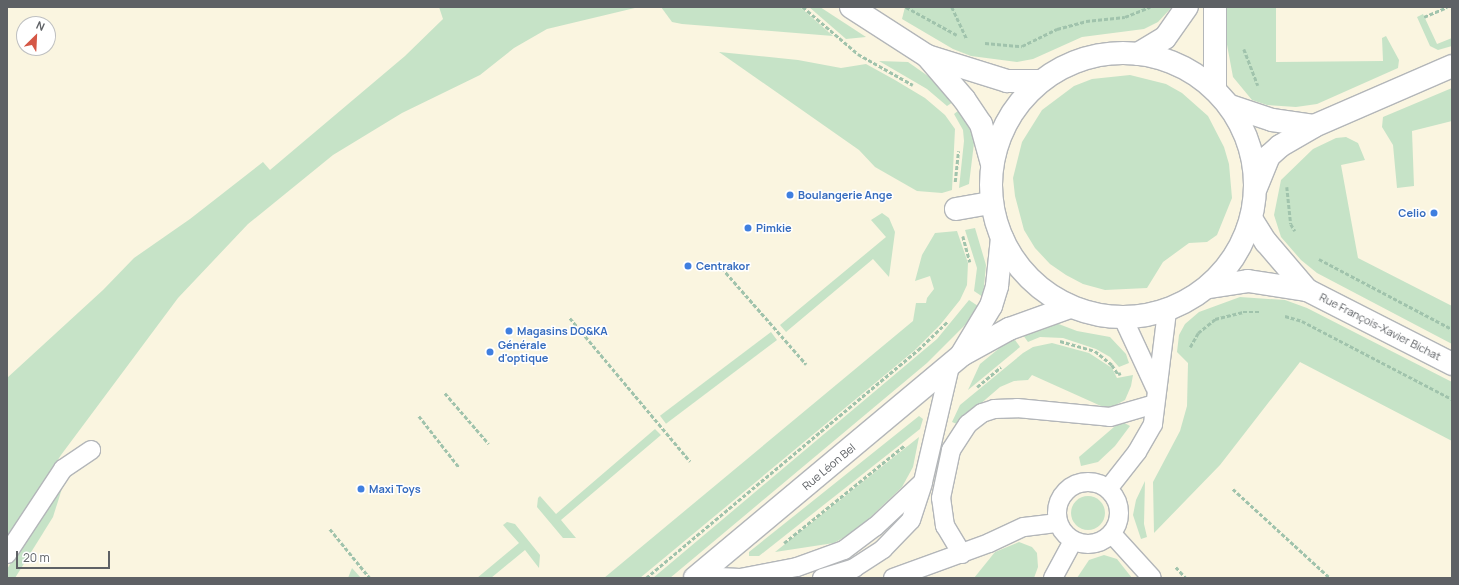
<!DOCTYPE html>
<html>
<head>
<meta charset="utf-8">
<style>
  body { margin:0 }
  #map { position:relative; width:1459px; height:585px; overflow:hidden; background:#eeede7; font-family:Manrope,sans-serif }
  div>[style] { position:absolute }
  .commercial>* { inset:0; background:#faf5e0 }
  .green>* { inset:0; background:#c6e3c7; transform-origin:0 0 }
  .round { border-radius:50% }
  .path>* { height:2.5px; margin-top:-1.25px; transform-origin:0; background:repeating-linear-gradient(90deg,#a0c3ac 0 4px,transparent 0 6px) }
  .roads { filter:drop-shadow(1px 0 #b3b6b9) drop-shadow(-1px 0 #b3b6b9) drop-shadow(0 1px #b3b6b9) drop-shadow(0 -1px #b3b6b9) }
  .service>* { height:18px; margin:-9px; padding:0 9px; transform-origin:9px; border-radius:9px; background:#fff }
  .service>.ring { margin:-9px; padding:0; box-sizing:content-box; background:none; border:18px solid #fff; border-radius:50% }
  .minor>* { height:22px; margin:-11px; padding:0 11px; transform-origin:11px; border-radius:11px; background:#fff }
  .minor>.ring { margin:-11px; padding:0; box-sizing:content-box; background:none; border:22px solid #fff; border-radius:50% }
  .dots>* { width:11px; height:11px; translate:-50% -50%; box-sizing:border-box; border:2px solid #fff; border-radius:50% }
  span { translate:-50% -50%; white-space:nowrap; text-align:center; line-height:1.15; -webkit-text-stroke:3px #fff; paint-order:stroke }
  .shop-label { font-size:11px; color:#366cbe; font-weight:700 }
  .left { translate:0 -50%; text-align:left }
  .right { translate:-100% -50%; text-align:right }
  .street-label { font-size:11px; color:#5e6165 }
  .frame { position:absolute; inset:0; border:8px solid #5e6165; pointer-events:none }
  .north { position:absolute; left:16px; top:16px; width:40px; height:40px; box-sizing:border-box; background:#fff; border:1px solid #bfc0c1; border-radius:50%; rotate:24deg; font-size:11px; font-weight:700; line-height:16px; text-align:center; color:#5e6165 }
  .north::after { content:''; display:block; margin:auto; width:14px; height:18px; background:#d55746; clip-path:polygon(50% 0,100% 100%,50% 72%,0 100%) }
  .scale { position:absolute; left:16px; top:551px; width:94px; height:18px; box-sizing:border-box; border:2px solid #5e6165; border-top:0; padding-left:5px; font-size:12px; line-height:14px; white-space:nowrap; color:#5e6165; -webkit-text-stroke:3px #fff; paint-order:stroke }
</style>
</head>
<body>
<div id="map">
  <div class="commercial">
    <div style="clip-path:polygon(evenodd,7px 7px,1452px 7px,1452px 578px,7px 578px,7px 7px,24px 24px,48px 24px,48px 48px,24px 48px,24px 24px)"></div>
  </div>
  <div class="green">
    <div style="clip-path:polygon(439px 7px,639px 7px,547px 29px,514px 48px,480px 75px,402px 113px,333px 155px,248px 224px,178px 298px,61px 455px,7px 538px,7px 378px,103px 290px,134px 258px,190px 219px,263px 162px,270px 170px,405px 56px,443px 19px)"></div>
    <div style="clip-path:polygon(661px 7px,800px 7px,833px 36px,682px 24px,672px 22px)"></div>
    <div style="clip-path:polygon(809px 7px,820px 7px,866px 37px,846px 39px)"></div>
    <div style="clip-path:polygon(905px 7px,1172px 7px,1158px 22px,1144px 29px,1082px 37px,1033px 59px,1017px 62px,971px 56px,953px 49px,902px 19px)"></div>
    <div style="clip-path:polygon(1225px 7px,1276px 7px,1276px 62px,1383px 61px,1382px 38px,1386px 36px,1399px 60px,1398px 68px,1317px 104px,1296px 107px,1267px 105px,1252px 100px,1233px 77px,1225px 34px)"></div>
    <div style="clip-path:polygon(1423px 14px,1437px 44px,1452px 38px,1452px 46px,1438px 50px,1430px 46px,1417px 17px)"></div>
    <div style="clip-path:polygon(719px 52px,798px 60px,841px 68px,866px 64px,895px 80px,925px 98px,945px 115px,955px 129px,952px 190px,942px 193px,917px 191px,875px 167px,859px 150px)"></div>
    <div style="clip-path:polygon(879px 61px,908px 62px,948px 90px,956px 100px,947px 106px,927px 89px)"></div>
    <div style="clip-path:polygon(1130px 75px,1166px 84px,1182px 93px,1208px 116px,1224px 147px,1229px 164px,1232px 198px,1217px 235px,1207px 242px,1189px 243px,1163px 262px,1147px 288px,1105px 290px,1083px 284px,1066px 275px,1050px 264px,1035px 248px,1024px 230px,1015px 196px,1013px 178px,1022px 142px,1042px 110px,1074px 86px,1092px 79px)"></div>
    <div style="clip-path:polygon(1452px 88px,1452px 121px,1412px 131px,1414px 186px,1397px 188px,1393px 145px,1382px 127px,1383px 117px)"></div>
    <div style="clip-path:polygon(963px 107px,975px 135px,969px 184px,959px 188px,964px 141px,963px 130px,954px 114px)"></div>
    <div style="clip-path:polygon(1346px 137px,1358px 143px,1365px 160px,1341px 165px,1358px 258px,1452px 306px,1452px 344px,1317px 273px,1301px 260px,1281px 237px,1274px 215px,1281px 180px,1313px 149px,1336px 138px)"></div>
    <div style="clip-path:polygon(882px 213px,889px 218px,895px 232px,889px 277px,873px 259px,786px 332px,780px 325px,886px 237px,871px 220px)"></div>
    <div style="clip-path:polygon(975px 228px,986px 265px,983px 297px,974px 291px,977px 268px,965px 230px)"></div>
    <div style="clip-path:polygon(957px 231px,968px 263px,967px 285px,960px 300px,940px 325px,915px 350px,640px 578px,604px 578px,913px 321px,916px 303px,926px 303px,927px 298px,934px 289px,930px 276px,915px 281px,922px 255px,935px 233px)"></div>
    <div style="clip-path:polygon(1240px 297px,1285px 300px,1307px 308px,1452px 382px,1452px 441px,1300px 362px,1220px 465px,1154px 533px,1153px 482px,1180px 431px,1187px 406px,1188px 363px,1177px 352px,1179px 335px,1185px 324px,1199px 312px)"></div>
    <div style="clip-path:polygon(969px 300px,978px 306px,966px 324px,927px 363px,670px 578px,653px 578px,937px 339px)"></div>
    <div style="clip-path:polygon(1056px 323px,1077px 331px,1110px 337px,1126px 354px,1129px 363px,1119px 367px,1110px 357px,1096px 349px,1063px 338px,1040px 337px,1028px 342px,1023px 335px)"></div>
    <div style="left:771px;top:332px;width:10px;height:139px;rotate:53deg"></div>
    <div style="clip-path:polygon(1013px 337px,1020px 347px,968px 390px,980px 364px)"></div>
    <div style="clip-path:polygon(1052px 343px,1089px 353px,1112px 368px,1117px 378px,1133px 375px,1131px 386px,1125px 400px,1110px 408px,1101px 406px,1032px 375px,1028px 380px,1014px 381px,1000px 387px,957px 424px,952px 422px,960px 405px,1023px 353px,1033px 347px)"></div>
    <div style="clip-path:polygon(919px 416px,923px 419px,920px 429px,759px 556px,749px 556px,749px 552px)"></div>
    <div style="clip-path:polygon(1121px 421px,1130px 426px,1115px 446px,1098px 462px,1081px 466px,1079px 457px)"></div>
    <div style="clip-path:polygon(655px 429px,661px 435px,561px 520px,576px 538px,563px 538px,537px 507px,538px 498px,540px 496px,556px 514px)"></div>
    <div style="clip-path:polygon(919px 437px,913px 467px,902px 487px,857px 530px,834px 543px,775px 552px)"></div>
    <div style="clip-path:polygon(65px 479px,53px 517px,15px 578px,7px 578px,7px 569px)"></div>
    <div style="clip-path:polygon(1145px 481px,1144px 524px,1147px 537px,1141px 539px,1133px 515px,1136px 500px)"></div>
    <div class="round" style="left:1071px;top:496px;width:34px;height:34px"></div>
    <div style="clip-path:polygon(507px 522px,515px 524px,540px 555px,539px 568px,525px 550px,491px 578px,477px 578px,519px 543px,503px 525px)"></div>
    <div style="clip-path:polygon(1019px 542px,1032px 547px,1037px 553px,1038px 567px,1034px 578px,974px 578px,995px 552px)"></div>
    <div style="clip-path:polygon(1104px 555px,1117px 559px,1132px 578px,1077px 578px,1089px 560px)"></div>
    <div style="clip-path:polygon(352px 568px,361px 578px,348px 578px)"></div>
  </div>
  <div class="path">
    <div style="left:803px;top:7px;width:72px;rotate:40.5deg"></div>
    <div style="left:858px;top:54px;width:63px;rotate:29.4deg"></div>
    <div style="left:906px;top:7px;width:58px;rotate:28.8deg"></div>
    <div style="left:952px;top:7px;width:35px;rotate:65deg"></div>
    <div style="left:1424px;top:17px;width:25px;rotate:-23deg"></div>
    <div style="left:985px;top:43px;width:37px;rotate:5deg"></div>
    <div style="left:1022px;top:46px;width:39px;rotate:-26deg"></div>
    <div style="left:1057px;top:29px;width:30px;rotate:-15deg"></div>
    <div style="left:1086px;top:21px;width:39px;rotate:-6deg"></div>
    <div style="left:1125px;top:17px;width:27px;rotate:-22deg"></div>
    <div style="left:1244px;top:49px;width:39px;rotate:69deg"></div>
    <div style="left:955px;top:182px;width:31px;rotate:-84deg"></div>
    <div style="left:1287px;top:187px;width:37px;rotate:84deg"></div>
    <div style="left:1291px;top:224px;width:8px;rotate:60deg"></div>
    <div style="left:963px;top:236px;width:27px;rotate:75deg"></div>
    <div style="left:1319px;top:259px;width:150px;rotate:27.8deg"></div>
    <div style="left:722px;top:268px;width:128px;rotate:48.8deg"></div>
    <div style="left:1285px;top:316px;width:18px;rotate:16deg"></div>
    <div style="left:1302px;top:321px;width:169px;rotate:27.5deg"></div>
    <div style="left:570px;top:318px;width:187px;rotate:50deg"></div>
    <div style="left:1060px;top:341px;width:36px;rotate:16deg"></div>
    <div style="left:1095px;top:351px;width:22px;rotate:39deg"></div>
    <div style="left:1112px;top:365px;width:11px;rotate:56deg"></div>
    <div style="left:1118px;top:374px;width:3px;rotate:-18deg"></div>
    <div style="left:1190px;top:347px;width:16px;rotate:-60deg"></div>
    <div style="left:1198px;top:333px;width:22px;rotate:-39deg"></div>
    <div style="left:1215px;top:319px;width:29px;rotate:-14deg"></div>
    <div style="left:1243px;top:312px;width:16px"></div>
    <div style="left:977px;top:387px;width:31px;rotate:-40deg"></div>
    <div style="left:445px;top:393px;width:67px;rotate:49.2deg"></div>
    <div style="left:419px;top:416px;width:65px;rotate:51.9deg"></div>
    <div style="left:1233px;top:489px;width:132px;rotate:42.5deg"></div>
    <div style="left:330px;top:529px;width:63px;rotate:50.8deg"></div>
    <div style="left:784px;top:543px;width:156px;rotate:-39deg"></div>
    <div style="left:1176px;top:567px;width:15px;rotate:48deg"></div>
    <div style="left:646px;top:578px;width:355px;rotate:-40deg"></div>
    <div style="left:918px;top:350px;width:42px;rotate:-44deg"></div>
  </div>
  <div class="roads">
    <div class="service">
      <div style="left:1123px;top:318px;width:76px;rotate:65.1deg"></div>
      <div class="ring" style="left:1057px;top:482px;width:44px;height:44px"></div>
      <div style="left:1108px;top:489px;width:47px;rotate:-51.9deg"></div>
      <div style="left:1137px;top:452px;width:32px;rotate:-60deg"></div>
      <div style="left:1153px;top:424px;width:114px;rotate:-82.9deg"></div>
      <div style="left:1112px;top:534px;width:59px;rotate:47.7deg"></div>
      <div style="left:7px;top:554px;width:102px;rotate:-56.6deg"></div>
      <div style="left:63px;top:469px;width:34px;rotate:-34deg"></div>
      <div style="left:962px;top:554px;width:33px;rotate:-121deg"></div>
      <div style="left:945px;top:526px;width:28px;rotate:-98deg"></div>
      <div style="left:941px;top:498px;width:49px;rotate:-78.2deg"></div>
      <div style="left:951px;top:450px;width:31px;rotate:-57deg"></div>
      <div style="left:968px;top:424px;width:18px;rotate:-38deg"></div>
      <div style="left:982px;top:413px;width:13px;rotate:-18deg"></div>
      <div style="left:994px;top:409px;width:23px;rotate:-2deg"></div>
      <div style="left:1017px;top:408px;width:93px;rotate:5.5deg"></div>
      <div style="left:1110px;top:417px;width:47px;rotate:-16.1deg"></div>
      <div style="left:698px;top:576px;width:42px;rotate:2.7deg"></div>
      <div style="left:740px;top:578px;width:58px;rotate:-10.9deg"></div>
      <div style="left:797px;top:567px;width:50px;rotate:-19.9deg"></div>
      <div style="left:844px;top:550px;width:39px;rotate:-37deg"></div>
      <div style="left:875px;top:527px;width:66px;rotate:-43.2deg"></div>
      <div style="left:923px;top:482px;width:119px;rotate:-76.9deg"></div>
      <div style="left:822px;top:578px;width:34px;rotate:-17deg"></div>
      <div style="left:854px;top:568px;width:35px;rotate:-33deg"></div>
      <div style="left:883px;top:549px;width:40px;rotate:-46deg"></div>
      <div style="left:911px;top:520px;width:38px;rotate:-72deg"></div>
      <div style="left:893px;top:578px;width:102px;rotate:-20deg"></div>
      <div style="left:989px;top:543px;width:38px;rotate:-25deg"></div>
      <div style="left:1024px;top:527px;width:34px;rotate:-7deg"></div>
      <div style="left:1053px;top:578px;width:42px;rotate:-61.6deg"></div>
    </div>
    <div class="minor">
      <div style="left:851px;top:7px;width:90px;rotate:32.8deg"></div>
      <div style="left:927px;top:56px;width:57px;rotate:49.3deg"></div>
      <div style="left:964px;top:99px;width:30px;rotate:56deg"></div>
      <div style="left:981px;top:124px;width:41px;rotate:74.6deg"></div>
      <div class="ring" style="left:991px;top:53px;width:242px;height:242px"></div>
      <div style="left:1138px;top:54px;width:31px;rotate:-31deg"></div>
      <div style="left:1165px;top:38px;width:38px;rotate:-55deg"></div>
      <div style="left:927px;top:56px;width:84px;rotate:17.4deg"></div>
      <div style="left:1007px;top:81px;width:34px"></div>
      <div style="left:1215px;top:90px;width:83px;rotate:-90deg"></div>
      <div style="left:1230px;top:106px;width:44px;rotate:18.4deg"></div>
      <div style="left:1272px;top:120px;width:42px;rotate:8.1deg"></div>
      <div style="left:1256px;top:188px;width:35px;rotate:-68deg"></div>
      <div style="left:1269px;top:156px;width:15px;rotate:-42deg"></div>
      <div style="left:1280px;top:146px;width:39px;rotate:-30deg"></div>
      <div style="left:1314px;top:126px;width:150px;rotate:-23.5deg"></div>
      <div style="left:956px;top:209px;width:36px;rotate:-10deg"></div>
      <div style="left:1252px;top:220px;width:26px;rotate:58deg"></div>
      <div style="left:1266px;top:242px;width:63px;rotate:49.5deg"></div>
      <div style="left:1210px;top:287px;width:38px;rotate:-9deg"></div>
      <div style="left:1248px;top:281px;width:60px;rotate:8.7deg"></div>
      <div style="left:1307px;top:290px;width:163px;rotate:27deg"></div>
      <div style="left:962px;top:354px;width:56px;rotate:-58.9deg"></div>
      <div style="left:991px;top:306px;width:21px;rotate:-73deg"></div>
      <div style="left:997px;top:286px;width:48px;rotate:-84.1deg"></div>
      <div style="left:695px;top:578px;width:348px;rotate:-39.9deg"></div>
      <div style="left:962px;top:355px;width:54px;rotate:-29deg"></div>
      <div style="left:1009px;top:329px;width:65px;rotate:-19.8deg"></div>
    </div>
  </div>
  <div class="dots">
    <div style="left:790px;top:195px;background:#3f7fe0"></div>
    <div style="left:1434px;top:213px;background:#3f7fe0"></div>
    <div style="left:748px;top:228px;background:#3f7fe0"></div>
    <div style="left:688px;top:266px;background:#3f7fe0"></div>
    <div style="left:509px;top:331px;background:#3f7fe0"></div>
    <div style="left:490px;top:352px;background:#3f7fe0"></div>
    <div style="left:361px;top:489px;background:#3f7fe0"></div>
  </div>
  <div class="shop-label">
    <span class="left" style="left:798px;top:195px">Boulangerie Ange</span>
    <span class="right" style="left:1426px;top:213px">Celio</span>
    <span class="left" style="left:756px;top:228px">Pimkie</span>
    <span class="left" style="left:696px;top:266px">Centrakor</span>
    <span class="left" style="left:517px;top:331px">Magasins DO&amp;KA</span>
    <span class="left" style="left:498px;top:352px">Générale<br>d'optique</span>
    <span class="left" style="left:369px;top:489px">Maxi Toys</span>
  </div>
  <div class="street-label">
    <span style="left:1380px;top:327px;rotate:27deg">Rue François-Xavier Bichat</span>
    <span style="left:829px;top:467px;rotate:-40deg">Rue Léon Bel</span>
  </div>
  <div class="frame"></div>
  <div class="north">N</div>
  <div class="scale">20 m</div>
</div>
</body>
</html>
